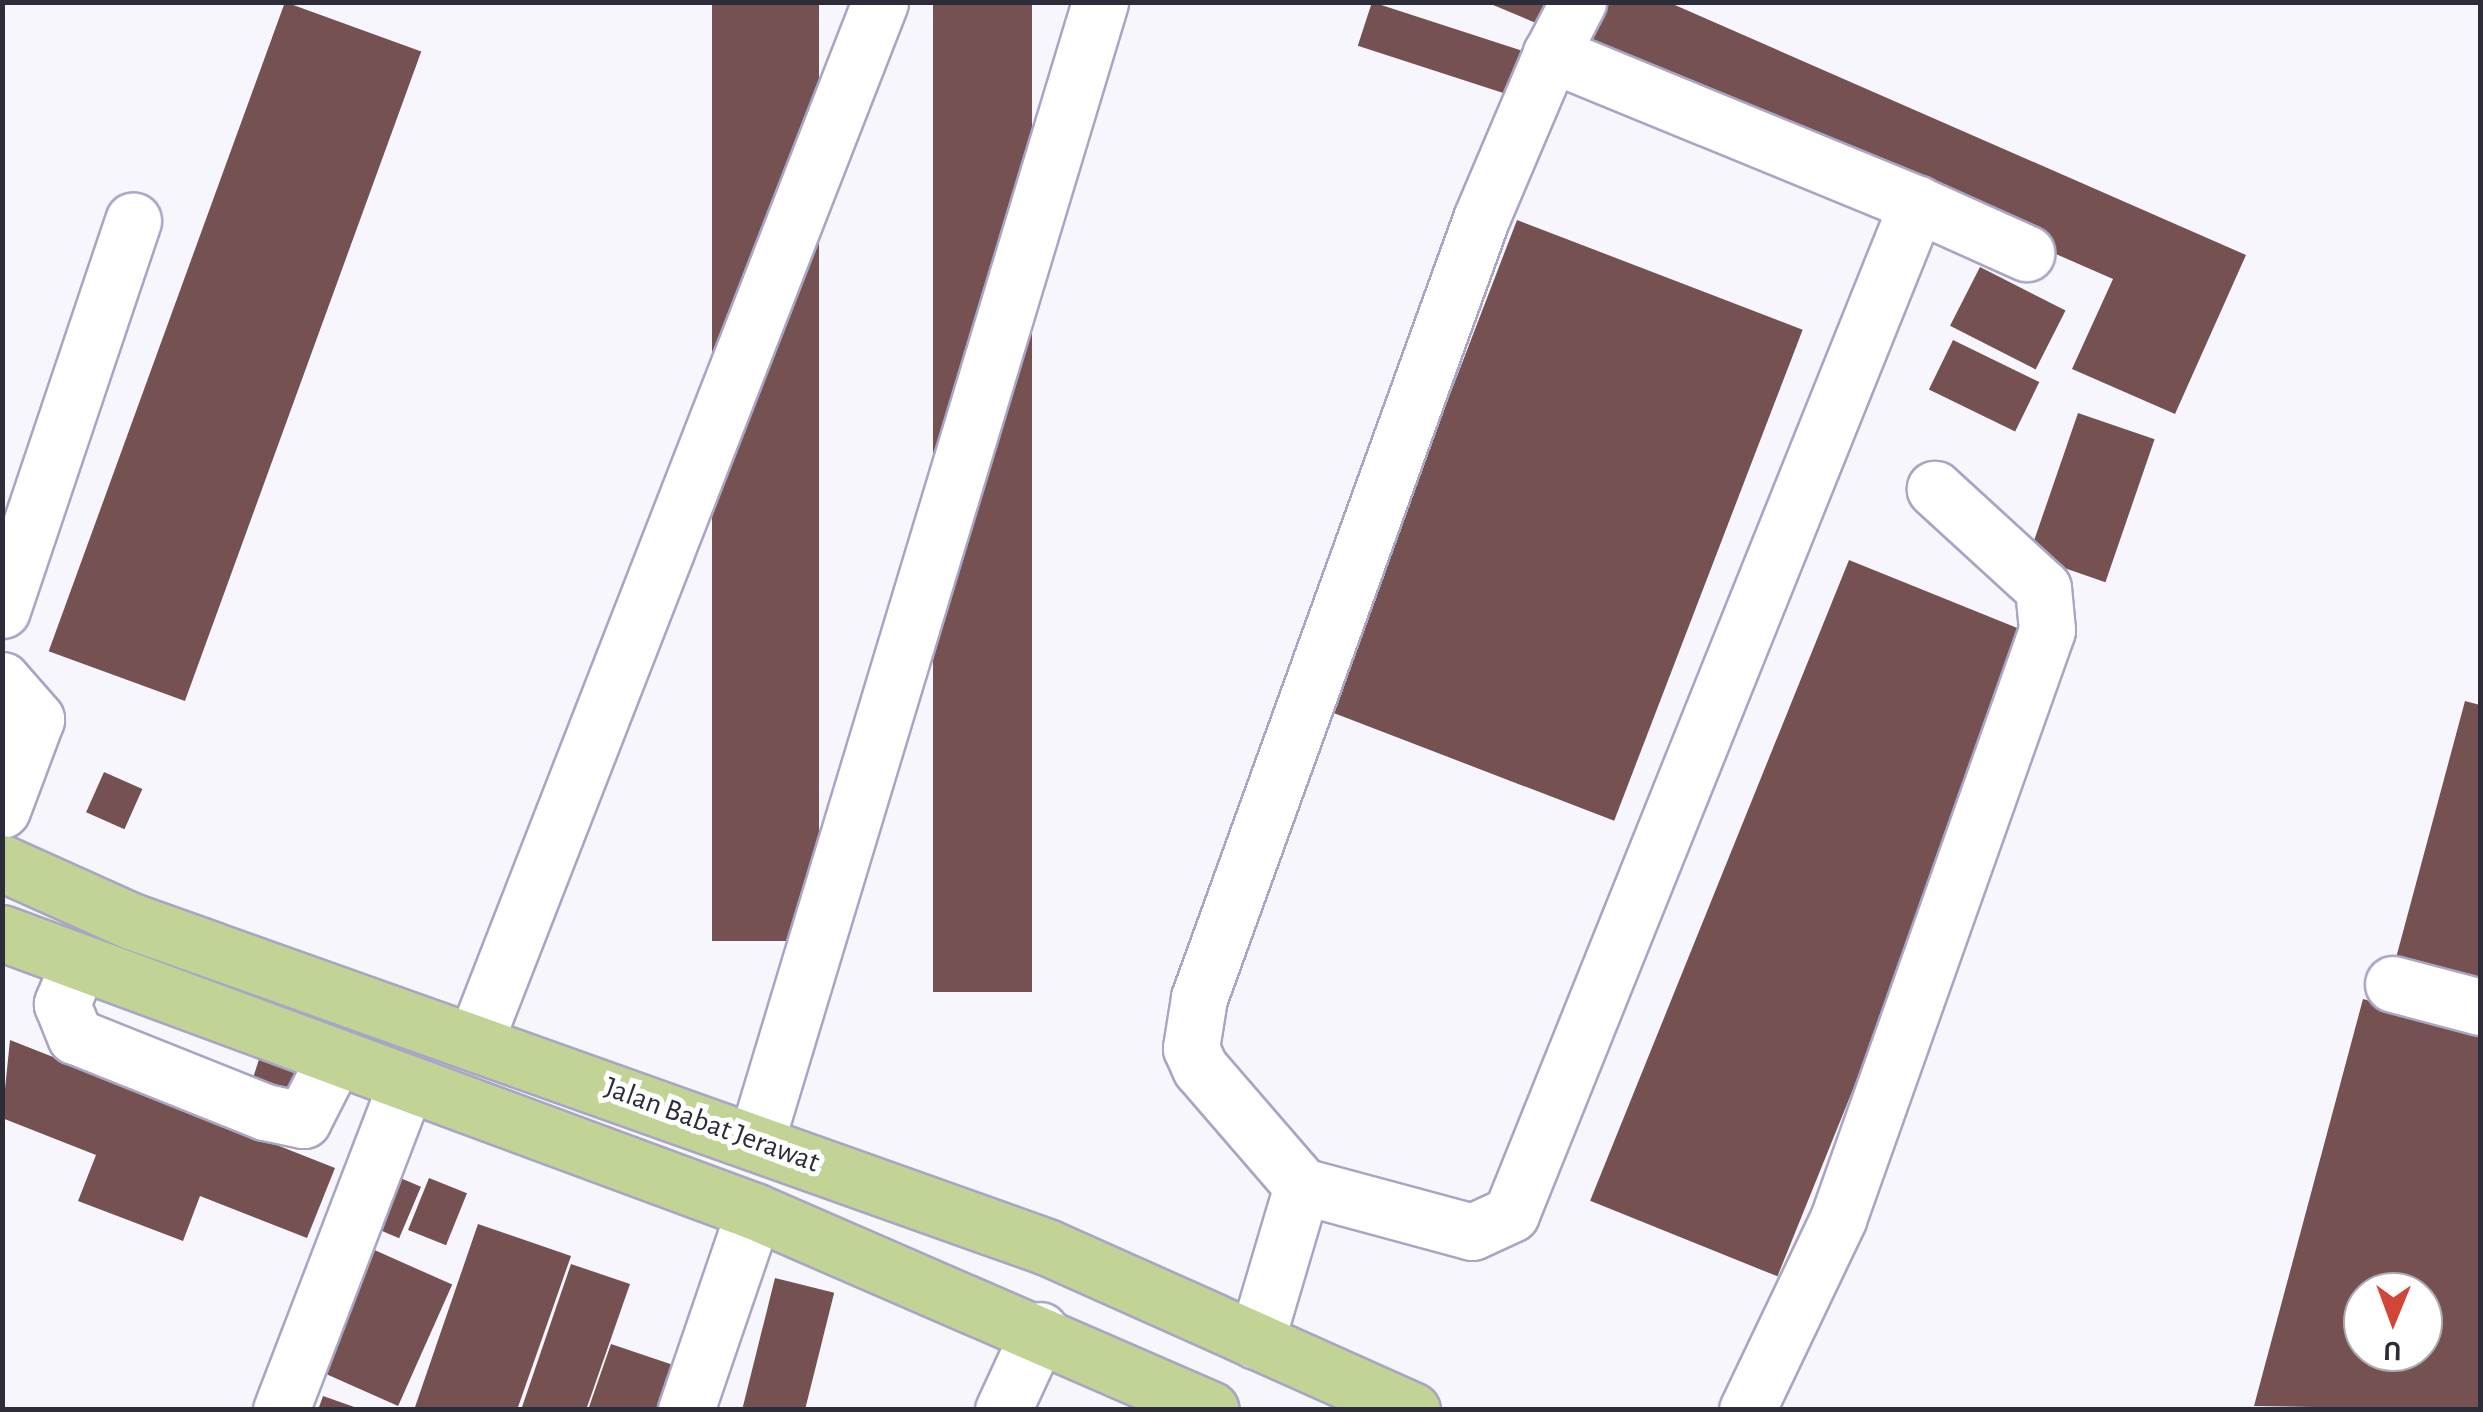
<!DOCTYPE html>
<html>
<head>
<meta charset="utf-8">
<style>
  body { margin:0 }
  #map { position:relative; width:2483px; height:1412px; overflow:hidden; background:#f7f6fd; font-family:"Alegreya Sans",sans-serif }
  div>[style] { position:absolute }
  .building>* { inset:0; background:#755251; transform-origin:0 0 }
  .roads { filter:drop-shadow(2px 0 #a9a5c5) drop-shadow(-2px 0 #a9a5c5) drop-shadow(0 2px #a9a5c5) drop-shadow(0 -2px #a9a5c5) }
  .minor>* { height:55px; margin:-27.5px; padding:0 27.5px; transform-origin:27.5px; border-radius:27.5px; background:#fff }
  .major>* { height:55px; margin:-27.5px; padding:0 27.5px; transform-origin:27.5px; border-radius:27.5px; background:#c1d395 }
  span { translate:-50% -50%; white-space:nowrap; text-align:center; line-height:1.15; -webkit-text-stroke:10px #fff; paint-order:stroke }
  .street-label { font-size:30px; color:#2d2c39 }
  .frame { position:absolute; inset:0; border:5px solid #2d2c39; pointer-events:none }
  .north { position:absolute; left:2343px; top:1272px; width:100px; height:100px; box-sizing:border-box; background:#fff; border:2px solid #ababb0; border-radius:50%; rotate:181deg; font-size:28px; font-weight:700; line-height:40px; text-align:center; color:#2d2c39 }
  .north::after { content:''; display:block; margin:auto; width:35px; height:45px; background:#d34539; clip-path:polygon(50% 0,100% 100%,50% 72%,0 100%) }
</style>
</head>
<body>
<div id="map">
  <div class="building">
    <div style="left:285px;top:2px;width:145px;height:691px;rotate:20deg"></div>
    <div style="left:712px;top:2px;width:107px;height:939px"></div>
    <div style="left:933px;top:2px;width:99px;height:990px"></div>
    <div style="left:1372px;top:2px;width:174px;height:46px;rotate:18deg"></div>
    <div style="clip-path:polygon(1486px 2px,1565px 2px,1555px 31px)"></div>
    <div style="clip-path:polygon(1597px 2px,1668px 2px,2246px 255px,2175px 414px,2072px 369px,2113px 279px,1578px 45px)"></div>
    <div style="left:1517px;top:220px;width:306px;height:526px;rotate:21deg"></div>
    <div style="left:1980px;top:267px;width:96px;height:66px;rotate:27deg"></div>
    <div style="left:1953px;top:340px;width:96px;height:55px;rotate:26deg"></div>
    <div style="left:2078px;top:413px;width:81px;height:151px;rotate:19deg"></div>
    <div style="left:1849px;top:560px;width:202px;height:691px;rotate:22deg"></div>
    <div style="clip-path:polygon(2465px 701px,2480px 705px,2480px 981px,2396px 958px)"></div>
    <div style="left:104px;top:772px;width:42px;height:44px;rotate:24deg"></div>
    <div style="clip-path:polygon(evenodd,2363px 999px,2480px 1030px,2480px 1410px,2254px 1406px,2363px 999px,2363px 1292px,2423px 1292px,2423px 1352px,2363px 1352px,2363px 1292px)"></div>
    <div style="clip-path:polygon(10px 1040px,335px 1168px,307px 1238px,200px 1196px,183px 1241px,78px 1201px,96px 1155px,2px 1118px)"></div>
    <div style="left:264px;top:1044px;width:40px;height:52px;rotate:18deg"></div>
    <div style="left:398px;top:1177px;width:25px;height:56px;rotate:23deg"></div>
    <div style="left:429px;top:1178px;width:41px;height:56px;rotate:22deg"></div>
    <div style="clip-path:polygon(478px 1224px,571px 1256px,517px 1410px,414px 1410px)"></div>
    <div style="left:370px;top:1248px;width:90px;height:133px;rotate:24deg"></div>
    <div style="clip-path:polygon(571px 1264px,630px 1284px,586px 1410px,521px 1410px)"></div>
    <div style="left:775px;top:1278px;width:61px;height:137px;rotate:14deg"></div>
    <div style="clip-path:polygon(611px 1344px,691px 1371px,677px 1410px,588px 1410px)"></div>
    <div style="clip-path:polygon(323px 1396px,360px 1409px,360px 1410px,318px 1410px)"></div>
  </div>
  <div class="roads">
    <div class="minor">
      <div style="left:1551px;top:54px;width:59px;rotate:-62.6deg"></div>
      <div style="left:1917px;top:204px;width:120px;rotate:24.2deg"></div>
      <div style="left:2px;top:610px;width:411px;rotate:-71.4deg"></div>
      <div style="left:2px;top:680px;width:52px;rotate:48.9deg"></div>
      <div style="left:36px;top:719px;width:97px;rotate:110.5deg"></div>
      <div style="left:77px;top:968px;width:39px;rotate:113deg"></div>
      <div style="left:62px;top:1004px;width:35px;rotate:68deg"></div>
      <div style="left:75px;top:1036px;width:205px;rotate:21.8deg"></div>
      <div style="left:265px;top:1112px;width:39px;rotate:12deg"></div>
      <div style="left:303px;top:1120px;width:66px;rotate:-63deg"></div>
      <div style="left:2393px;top:984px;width:90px;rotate:14.8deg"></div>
      <div style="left:475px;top:1041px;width:1115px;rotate:-68.7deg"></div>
      <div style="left:756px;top:1141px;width:1190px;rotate:-73.19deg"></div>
      <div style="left:1256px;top:1341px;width:162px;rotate:-73.5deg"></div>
      <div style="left:1302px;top:1186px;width:176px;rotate:15.1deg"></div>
      <div style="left:1472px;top:1232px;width:43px;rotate:-24.8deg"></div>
      <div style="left:1511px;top:1214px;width:1089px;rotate:-68.1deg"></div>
      <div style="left:1917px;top:204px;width:396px;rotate:-157.7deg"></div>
      <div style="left:1551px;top:54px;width:179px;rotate:113deg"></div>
      <div style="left:1481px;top:219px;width:828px;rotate:109.9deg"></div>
      <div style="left:1199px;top:998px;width:51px;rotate:99.1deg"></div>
      <div style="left:1191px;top:1048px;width:22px;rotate:66deg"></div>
      <div style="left:1200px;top:1068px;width:156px;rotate:49.2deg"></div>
      <div style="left:281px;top:1410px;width:346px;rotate:-69deg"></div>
      <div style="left:686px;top:1410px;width:210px;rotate:-71.1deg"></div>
      <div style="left:1003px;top:1410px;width:88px;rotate:-65.2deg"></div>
      <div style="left:1747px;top:1410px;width:212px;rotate:-64.5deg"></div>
      <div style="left:1838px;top:1219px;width:625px;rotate:-70.46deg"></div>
      <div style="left:2047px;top:630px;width:42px;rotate:-95.4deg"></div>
      <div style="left:2043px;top:588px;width:147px;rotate:-137.5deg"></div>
    </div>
    <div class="major">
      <div style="left:2px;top:863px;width:141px;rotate:24.2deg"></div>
      <div style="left:131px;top:921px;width:972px;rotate:19.59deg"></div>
      <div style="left:1047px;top:1247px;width:400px;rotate:24.1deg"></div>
      <div style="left:2px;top:933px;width:802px;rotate:20.29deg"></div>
      <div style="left:754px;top:1211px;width:498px;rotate:23.5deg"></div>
    </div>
  </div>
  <div class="street-label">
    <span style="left:712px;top:1125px;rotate:20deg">Jalan Babat Jerawat</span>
  </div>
  <div class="frame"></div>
  <div class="north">U</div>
</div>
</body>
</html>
